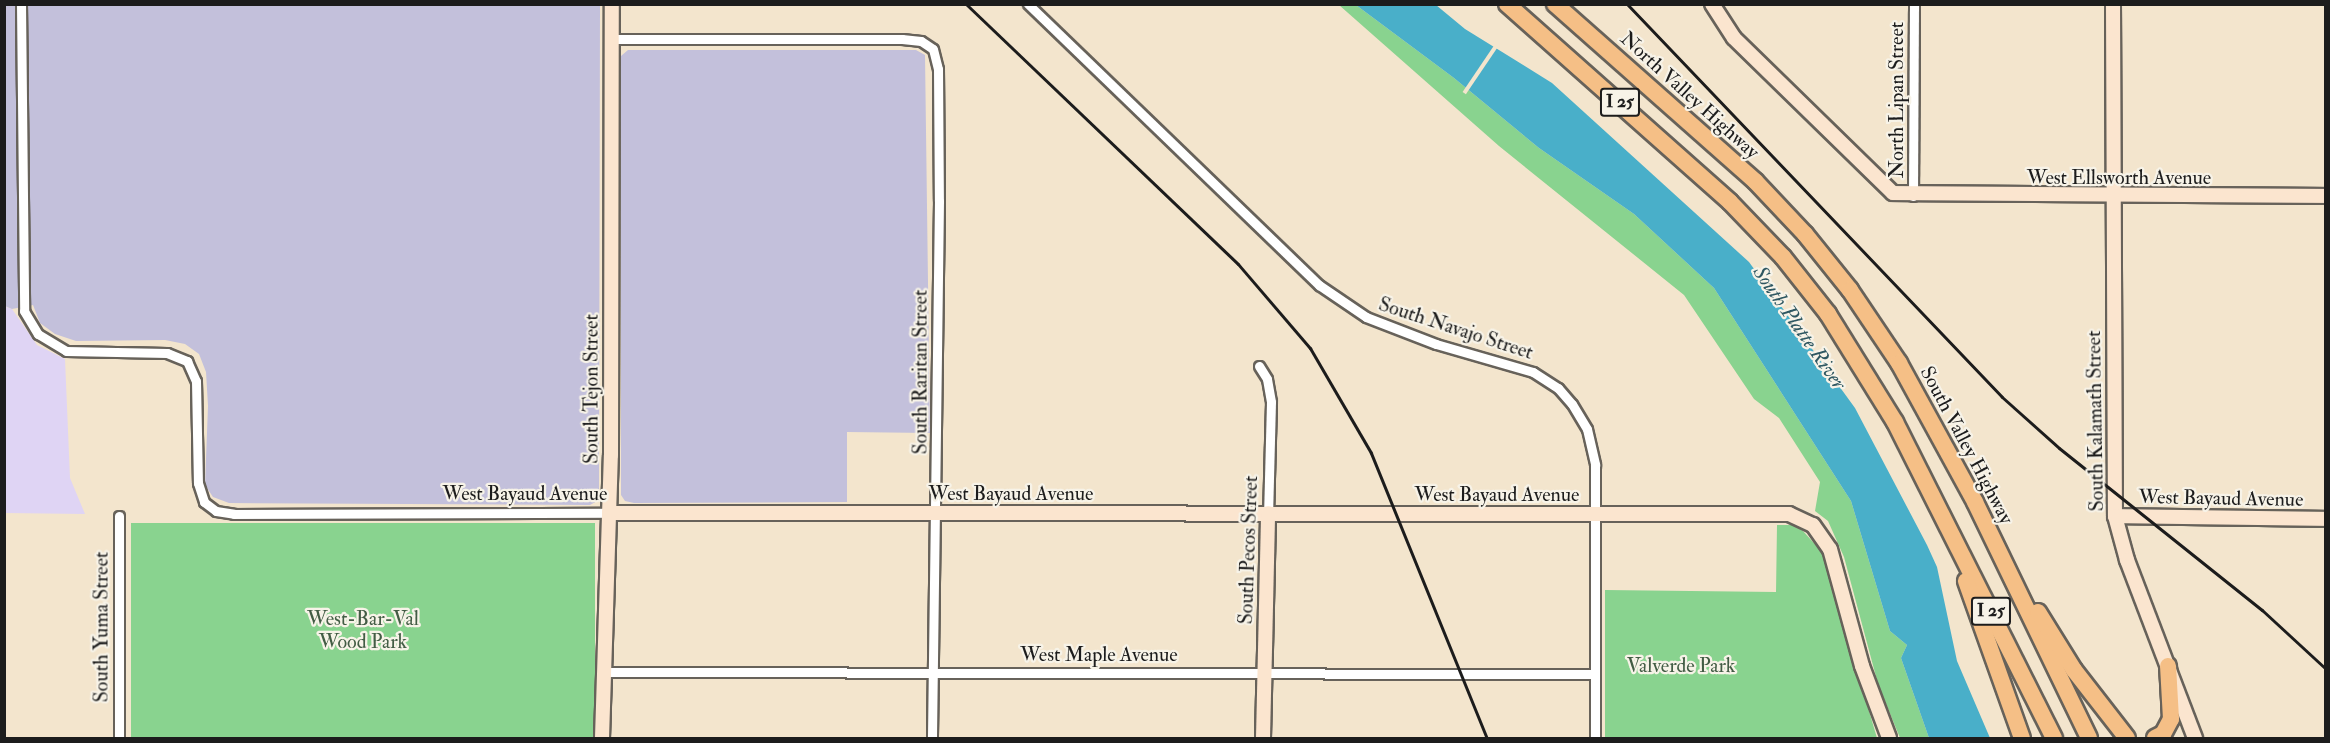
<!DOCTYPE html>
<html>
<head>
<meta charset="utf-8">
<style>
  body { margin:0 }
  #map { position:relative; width:2330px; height:743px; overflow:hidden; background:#f3e5cd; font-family:"IM FELL Double Pica",serif }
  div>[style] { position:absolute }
  .built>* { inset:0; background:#dfd4f4 }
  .industrial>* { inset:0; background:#c3c0db }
  .green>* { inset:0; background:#89d38f; transform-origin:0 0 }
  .water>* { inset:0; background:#49afc9 }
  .pier>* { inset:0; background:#f3e5cd; transform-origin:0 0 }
  .roads { filter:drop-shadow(2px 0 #67625a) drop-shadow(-2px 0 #67625a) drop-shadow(0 2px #67625a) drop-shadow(0 -2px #67625a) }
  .street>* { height:9px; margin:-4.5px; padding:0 4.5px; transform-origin:4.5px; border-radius:4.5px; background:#fff }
  .secondary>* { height:14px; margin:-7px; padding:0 7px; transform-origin:7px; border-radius:7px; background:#fbe5cf }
  .highway>* { height:16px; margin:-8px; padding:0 8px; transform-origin:8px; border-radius:8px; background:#f5bf86 }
  .rail>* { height:3px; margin:-1.5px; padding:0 1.5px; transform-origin:1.5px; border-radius:1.5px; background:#1c1c1c }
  span { translate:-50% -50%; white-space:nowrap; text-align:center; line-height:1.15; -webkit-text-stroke:4.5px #f7f3e8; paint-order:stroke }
  .shield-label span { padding:2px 4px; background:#f7f3e8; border:2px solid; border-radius:4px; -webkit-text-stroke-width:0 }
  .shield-label { font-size:18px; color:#1c1c1c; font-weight:700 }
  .street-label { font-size:20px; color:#1c1c1c }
  .park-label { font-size:20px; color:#425c44 }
  .water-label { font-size:21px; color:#2e5761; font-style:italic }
  .frame { position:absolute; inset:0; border:6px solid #1c1c1c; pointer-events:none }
</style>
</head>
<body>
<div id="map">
  <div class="built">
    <div style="clip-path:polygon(4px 306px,12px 309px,37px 345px,65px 359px,70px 478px,85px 514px,5px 513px)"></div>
  </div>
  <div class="industrial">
    <div style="clip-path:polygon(5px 5px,600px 5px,599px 500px,590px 505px,229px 503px,213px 497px,205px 485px,208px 406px,206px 372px,199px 354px,185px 344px,165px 340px,76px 341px,55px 334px,40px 323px,33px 305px,12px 309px,5px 306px)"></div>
    <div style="clip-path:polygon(628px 50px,916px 50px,925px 55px,930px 433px,847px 432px,847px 502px,634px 503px,625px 501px,621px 495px,621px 56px)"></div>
  </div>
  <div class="green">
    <div style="clip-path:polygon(1339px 5px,1356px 5px,1454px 78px,1539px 148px,1634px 214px,1714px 288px,1851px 501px,1890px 631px,1907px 645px,1901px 658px,1929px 738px,1900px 738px,1878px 684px,1844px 557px,1828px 521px,1815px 511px,1820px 482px,1779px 418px,1754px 399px,1684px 295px,1499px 146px)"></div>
    <div style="left:131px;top:523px;width:464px;height:215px"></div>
    <div style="clip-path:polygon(1777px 525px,1793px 525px,1803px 531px,1822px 552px,1877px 738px,1605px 738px,1605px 590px,1776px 592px)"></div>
  </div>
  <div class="water">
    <div style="clip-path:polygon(1356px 5px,1436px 5px,1465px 29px,1552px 83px,1749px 262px,1855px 408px,1927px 545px,1937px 567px,1957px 661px,1990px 738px,1929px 738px,1901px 658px,1907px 645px,1890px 631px,1851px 501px,1714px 288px,1634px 214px,1539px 148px,1454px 78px)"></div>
  </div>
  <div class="pier">
    <div style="left:1495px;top:44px;width:4px;height:58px;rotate:34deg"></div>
  </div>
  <div class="roads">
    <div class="street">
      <div style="left:21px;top:4px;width:307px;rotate:89.4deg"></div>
      <div style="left:24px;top:311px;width:27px;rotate:59deg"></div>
      <div style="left:38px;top:334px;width:33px;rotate:31deg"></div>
      <div style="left:66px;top:351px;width:101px;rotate:1.1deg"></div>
      <div style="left:167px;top:353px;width:22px;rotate:22deg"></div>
      <div style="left:187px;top:361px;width:22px;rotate:66deg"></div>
      <div style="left:196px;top:381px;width:102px;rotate:88.9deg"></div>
      <div style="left:198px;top:483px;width:20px;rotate:72deg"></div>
      <div style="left:204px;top:502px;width:15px;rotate:37deg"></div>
      <div style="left:216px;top:511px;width:18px;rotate:9deg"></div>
      <div style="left:234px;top:514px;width:375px;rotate:-0.2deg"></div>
      <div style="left:1028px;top:4px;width:405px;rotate:44deg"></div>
      <div style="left:1319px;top:285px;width:57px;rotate:34.2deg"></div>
      <div style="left:1366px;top:317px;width:75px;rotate:21.1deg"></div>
      <div style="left:1436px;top:344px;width:101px;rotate:16.1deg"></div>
      <div style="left:1533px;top:372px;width:30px;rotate:33deg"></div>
      <div style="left:1558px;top:388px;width:21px;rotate:49deg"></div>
      <div style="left:1572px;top:404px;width:29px;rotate:59deg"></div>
      <div style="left:1587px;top:429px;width:37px;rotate:77deg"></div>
      <div style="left:1595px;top:465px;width:273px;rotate:90deg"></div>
      <div style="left:611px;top:39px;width:291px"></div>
      <div style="left:902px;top:39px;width:19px;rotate:6deg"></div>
      <div style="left:921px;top:41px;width:14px;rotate:34deg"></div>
      <div style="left:933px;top:49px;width:21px;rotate:76deg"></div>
      <div style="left:938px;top:69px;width:132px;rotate:89.6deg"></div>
      <div style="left:939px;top:201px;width:537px;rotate:90.75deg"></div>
      <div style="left:1913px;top:196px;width:192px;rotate:-89.7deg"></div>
      <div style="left:1259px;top:366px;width:15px;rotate:58deg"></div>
      <div style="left:1267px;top:379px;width:23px;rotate:80deg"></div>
      <div style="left:1271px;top:402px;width:111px;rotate:91.5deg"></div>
      <div style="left:119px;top:516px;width:222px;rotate:90deg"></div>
      <div style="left:603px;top:672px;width:992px;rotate:0.12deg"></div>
    </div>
    <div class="secondary">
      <div style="left:1712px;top:4px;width:40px;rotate:57.1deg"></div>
      <div style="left:1734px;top:38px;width:222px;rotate:44.3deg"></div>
      <div style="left:1893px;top:193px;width:433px;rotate:0.4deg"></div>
      <div style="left:2113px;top:4px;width:512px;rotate:89.78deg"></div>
      <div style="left:2115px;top:516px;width:46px;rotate:74.7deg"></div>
      <div style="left:2127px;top:560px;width:191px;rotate:69.1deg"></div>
      <div style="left:609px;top:513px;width:1180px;rotate:0.05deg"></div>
      <div style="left:1789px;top:514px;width:26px;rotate:25deg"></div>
      <div style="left:1813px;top:525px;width:29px;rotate:55deg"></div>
      <div style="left:1830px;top:549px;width:121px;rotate:74.7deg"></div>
      <div style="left:1862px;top:666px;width:77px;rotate:69.4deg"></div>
      <div style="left:2115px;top:516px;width:211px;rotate:0.8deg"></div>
      <div style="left:602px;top:738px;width:283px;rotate:-88.2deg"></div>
      <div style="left:611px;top:455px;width:451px;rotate:-89.9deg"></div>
      <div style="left:1263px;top:738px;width:225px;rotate:-88.7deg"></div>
    </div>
    <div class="highway">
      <div style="left:1507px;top:4px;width:298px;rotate:41.6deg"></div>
      <div style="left:1730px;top:202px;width:76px;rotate:46.1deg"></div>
      <div style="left:1783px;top:257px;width:73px;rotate:51.7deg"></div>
      <div style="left:1828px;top:314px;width:127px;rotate:58.2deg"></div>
      <div style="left:1895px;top:422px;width:354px;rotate:63.3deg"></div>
      <div style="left:1555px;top:4px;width:267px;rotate:41.5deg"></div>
      <div style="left:1755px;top:181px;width:73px;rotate:46.7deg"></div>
      <div style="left:1805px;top:234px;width:72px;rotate:51.2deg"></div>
      <div style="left:1850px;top:290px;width:88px;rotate:56.1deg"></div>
      <div style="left:1899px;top:363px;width:158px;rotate:61.3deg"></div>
      <div style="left:1975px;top:502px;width:262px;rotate:64.2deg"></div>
      <div style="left:1966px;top:581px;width:167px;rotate:70.4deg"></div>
      <div style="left:2038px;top:612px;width:68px;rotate:58.2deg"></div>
      <div style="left:2074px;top:670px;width:86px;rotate:52.1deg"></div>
      <div style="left:2155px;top:738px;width:9px;rotate:-27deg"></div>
      <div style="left:2163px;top:734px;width:17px;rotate:-62deg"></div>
      <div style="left:2171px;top:719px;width:53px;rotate:-93.2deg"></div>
    </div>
  </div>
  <div class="rail">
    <div style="left:966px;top:4px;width:376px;rotate:43.7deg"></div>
    <div style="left:1238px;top:264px;width:111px;rotate:49.4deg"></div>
    <div style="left:1310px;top:348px;width:121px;rotate:59.8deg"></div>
    <div style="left:1371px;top:453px;width:308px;rotate:67.9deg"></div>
    <div style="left:1627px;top:4px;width:543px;rotate:46.34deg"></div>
    <div style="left:2002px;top:397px;width:76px;rotate:41.8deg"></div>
    <div style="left:2059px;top:448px;width:260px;rotate:38.6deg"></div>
    <div style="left:2262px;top:610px;width:87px;rotate:42.7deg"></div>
  </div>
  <div class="shield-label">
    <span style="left:1620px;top:102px">I 25</span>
    <span style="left:1991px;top:611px">I 25</span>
  </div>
  <div class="street-label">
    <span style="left:1690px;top:95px;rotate:42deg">North Valley Highway</span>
    <span style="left:1896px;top:100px;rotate:-90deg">North Lipan Street</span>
    <span style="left:2119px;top:177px">West Ellsworth Avenue</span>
    <span style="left:1456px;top:328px;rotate:18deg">South Navajo Street</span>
    <span style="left:920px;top:372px;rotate:-90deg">South Raritan Street</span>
    <span style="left:591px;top:389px;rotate:-90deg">South Tejon Street</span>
    <span style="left:2095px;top:421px;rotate:-91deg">South Kalamath Street</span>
    <span style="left:1967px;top:445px;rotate:62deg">South Valley Highway</span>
    <span style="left:525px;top:493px">West Bayaud Avenue</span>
    <span style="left:1011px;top:493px">West Bayaud Avenue</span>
    <span style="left:1497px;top:494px">West Bayaud Avenue</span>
    <span style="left:2221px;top:498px;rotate:1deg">West Bayaud Avenue</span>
    <span style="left:1248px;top:550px;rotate:-88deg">South Pecos Street</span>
    <span style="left:101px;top:627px;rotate:-90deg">South Yuma Street</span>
    <span style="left:1099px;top:654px">West Maple Avenue</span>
  </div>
  <div class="park-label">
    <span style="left:363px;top:630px">West-Bar-Val<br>Wood Park</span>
    <span style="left:1681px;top:665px">Valverde Park</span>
  </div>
  <div class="water-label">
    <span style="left:1799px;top:328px;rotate:55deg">South Platte River</span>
  </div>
  <div class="frame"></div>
</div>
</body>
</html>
